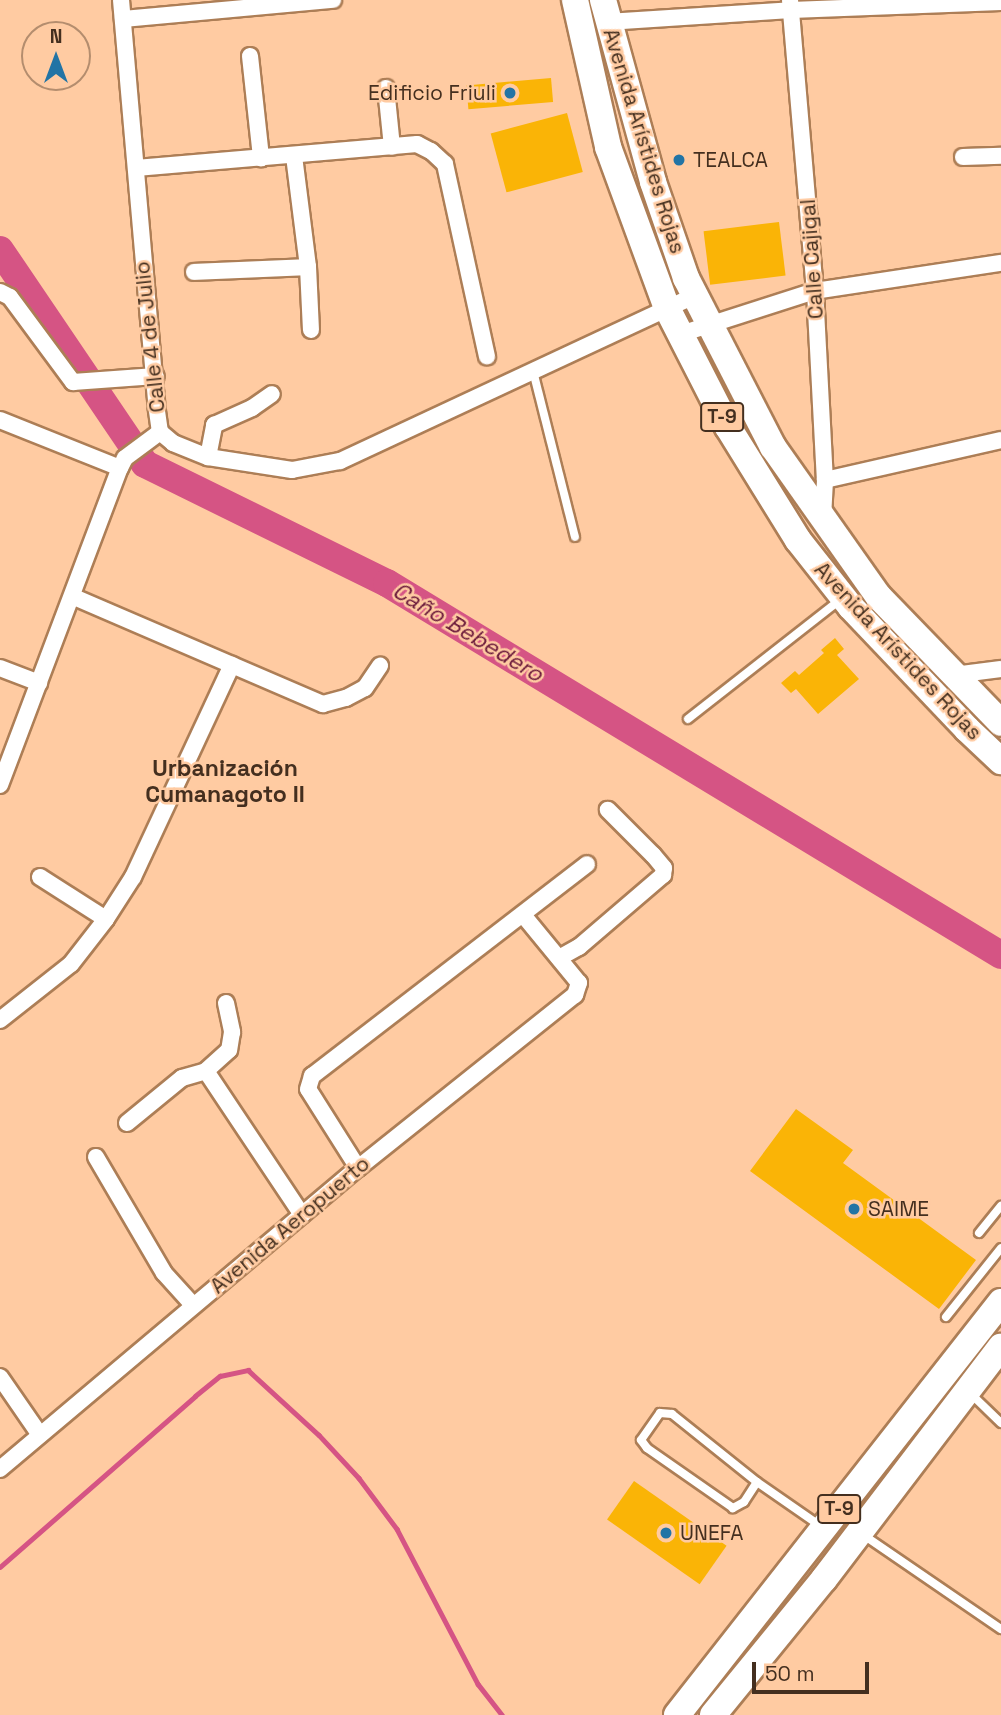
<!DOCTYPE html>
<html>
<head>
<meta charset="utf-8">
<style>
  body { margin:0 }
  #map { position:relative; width:1001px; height:1715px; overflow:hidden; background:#ffcba2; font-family:"Space Grotesk",sans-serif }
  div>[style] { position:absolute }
  .stream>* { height:4.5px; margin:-2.25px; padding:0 2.25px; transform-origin:2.25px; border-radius:2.25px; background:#d55484 }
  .river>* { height:28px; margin:-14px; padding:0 14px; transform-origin:14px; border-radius:14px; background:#d55484 }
  .building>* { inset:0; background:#fab406; transform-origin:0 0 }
  .roads { filter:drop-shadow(2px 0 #ad7e56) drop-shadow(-2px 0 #ad7e56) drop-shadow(0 2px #ad7e56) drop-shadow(0 -2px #ad7e56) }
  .service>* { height:8px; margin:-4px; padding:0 4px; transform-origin:4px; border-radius:4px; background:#fff }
  .minor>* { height:16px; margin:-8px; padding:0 8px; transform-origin:8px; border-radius:8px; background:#fff }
  .primary>* { height:26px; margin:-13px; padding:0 13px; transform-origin:13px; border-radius:13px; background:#fff }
  .dots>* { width:19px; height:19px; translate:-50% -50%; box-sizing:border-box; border:4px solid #ffcba2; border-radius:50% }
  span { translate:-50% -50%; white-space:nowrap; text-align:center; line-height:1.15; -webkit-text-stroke:5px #ffcba2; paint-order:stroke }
  .shield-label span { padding:2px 5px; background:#ffcba2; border:2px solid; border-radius:5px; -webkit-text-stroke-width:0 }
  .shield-label { font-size:19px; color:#442f1f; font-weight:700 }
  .poi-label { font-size:21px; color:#442f1f }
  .right { translate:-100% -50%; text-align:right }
  .left { translate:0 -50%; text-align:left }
  .street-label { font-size:21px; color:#442f1f }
  .water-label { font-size:23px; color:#6a183a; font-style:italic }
  .neighbourhood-label { font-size:23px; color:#442f1f; font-weight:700 }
  .north { position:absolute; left:21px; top:21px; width:70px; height:70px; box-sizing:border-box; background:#ffcba2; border:2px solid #b48d6e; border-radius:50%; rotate:0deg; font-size:19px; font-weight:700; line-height:28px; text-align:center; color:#442f1f }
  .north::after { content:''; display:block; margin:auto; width:24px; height:32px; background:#2274a5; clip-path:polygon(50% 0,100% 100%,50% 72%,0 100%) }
  .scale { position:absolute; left:752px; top:1662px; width:117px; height:32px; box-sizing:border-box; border:4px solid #442f1f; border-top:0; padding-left:9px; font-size:21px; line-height:24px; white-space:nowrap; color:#442f1f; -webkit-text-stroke:5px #ffcba2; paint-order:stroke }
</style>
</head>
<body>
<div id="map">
  <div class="stream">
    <div style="left:0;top:1567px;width:259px;rotate:-41.2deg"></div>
    <div style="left:195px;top:1396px;width:32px;rotate:-39deg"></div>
    <div style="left:220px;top:1376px;width:29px;rotate:-12deg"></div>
    <div style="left:248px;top:1370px;width:96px;rotate:42.5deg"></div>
    <div style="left:319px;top:1435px;width:59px;rotate:47.1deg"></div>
    <div style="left:359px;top:1478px;width:64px;rotate:53.3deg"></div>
    <div style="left:397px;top:1529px;width:175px;rotate:62.4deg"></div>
    <div style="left:478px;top:1684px;width:39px;rotate:52deg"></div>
  </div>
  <div class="river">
    <div style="left:0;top:250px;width:258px;rotate:55.9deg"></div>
    <div style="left:145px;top:464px;width:270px;rotate:26.2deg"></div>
    <div style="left:387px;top:583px;width:718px;rotate:31.21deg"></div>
  </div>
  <div class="building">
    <div style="left:551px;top:78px;width:24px;height:85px;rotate:85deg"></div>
    <div style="left:567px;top:113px;width:61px;height:79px;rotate:75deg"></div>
    <div style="left:779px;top:222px;width:54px;height:76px;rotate:83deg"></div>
    <div style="clip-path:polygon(835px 638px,844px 649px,837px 655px,859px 679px,818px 714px,796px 689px,791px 693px,781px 683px,795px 671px,799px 675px,824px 653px,821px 650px)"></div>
    <div style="clip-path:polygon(796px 1109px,853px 1150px,843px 1163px,976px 1260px,939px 1309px,750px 1171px)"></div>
    <div style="left:634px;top:1481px;width:113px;height:47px;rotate:35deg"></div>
  </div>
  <div class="roads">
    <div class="service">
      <div style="left:533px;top:371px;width:171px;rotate:75.8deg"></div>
      <div style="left:688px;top:719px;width:194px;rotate:-38.1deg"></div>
      <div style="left:979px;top:1233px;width:35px;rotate:-51deg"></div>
      <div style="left:946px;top:1317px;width:88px;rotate:-51.4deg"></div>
      <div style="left:970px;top:1393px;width:43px;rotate:44.1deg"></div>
      <div style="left:757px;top:1482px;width:24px;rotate:123deg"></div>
      <div style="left:744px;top:1502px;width:13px;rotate:151deg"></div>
      <div style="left:733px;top:1508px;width:105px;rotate:-145.1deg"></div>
      <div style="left:647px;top:1448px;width:10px;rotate:-127deg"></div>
      <div style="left:641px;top:1440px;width:33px;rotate:-55deg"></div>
      <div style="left:660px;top:1413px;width:12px;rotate:5deg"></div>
      <div style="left:672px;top:1414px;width:109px;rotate:38.7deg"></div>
      <div style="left:757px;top:1482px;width:75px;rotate:34.7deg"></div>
      <div style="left:862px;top:1534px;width:168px;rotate:34.4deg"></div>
    </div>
    <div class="minor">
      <div style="left:121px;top:0;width:406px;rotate:85deg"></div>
      <div style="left:156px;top:404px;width:28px;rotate:82deg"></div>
      <div style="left:160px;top:432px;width:17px;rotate:40deg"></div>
      <div style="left:173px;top:443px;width:38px;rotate:22deg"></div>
      <div style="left:208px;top:457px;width:85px;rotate:8.8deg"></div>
      <div style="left:292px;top:470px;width:49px;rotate:-10.6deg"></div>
      <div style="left:340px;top:461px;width:391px;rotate:-25deg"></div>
      <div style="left:790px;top:0;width:292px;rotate:85.1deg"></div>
      <div style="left:815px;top:291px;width:189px;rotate:87deg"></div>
      <div style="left:825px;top:480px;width:37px;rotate:93deg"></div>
      <div style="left:123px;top:19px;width:211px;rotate:-5.2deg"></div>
      <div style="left:607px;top:22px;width:184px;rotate:-3.7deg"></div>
      <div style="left:791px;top:10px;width:210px;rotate:-2.2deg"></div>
      <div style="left:250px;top:56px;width:103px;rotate:83.8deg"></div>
      <div style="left:386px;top:88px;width:59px;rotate:84.2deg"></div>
      <div style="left:294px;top:156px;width:112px;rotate:82.8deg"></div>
      <div style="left:308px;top:267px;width:63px;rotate:87.3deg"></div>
      <div style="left:963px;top:157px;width:38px;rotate:-2deg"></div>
      <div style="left:136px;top:168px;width:282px;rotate:-4.9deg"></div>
      <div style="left:417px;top:144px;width:16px;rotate:27deg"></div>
      <div style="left:431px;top:151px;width:19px;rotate:43deg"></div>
      <div style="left:445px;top:164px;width:197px;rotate:77.7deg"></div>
      <div style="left:194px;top:272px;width:114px;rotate:-2.5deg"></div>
      <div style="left:0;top:292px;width:11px;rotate:27deg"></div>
      <div style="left:10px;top:297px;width:106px;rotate:53.5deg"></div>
      <div style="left:73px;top:382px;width:83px;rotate:-4.1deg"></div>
      <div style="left:681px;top:334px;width:141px;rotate:-17.8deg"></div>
      <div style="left:815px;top:291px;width:188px;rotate:-8.6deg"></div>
      <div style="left:0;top:420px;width:129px;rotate:21.8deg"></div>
      <div style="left:208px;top:457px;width:33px;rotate:-79deg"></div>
      <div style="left:214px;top:425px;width:42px;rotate:-24.1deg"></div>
      <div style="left:252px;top:408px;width:24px;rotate:-35deg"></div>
      <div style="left:825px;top:480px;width:180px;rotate:-12.8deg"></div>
      <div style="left:74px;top:597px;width:271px;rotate:23.3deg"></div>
      <div style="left:323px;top:704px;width:24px;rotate:-15deg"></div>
      <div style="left:346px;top:698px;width:21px;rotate:-28deg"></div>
      <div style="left:365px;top:688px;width:27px;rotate:-56deg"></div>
      <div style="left:0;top:668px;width:42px;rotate:21deg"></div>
      <div style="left:954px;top:675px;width:47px;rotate:-7.3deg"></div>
      <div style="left:0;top:785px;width:339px;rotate:-69.3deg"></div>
      <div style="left:120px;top:468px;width:11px;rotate:-63deg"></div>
      <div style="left:125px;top:458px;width:44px;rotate:-36.6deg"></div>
      <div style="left:40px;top:877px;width:78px;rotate:32.5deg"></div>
      <div style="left:559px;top:958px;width:23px;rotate:-29deg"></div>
      <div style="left:579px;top:947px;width:111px;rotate:-40.6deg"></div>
      <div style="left:663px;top:875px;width:7px;rotate:-82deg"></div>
      <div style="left:664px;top:868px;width:17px;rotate:-130deg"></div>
      <div style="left:653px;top:855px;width:64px;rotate:-135deg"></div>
      <div style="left:226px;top:1003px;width:30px;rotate:78deg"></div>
      <div style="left:232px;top:1032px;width:18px;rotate:99deg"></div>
      <div style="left:229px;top:1050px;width:31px;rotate:138deg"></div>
      <div style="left:206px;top:1071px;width:173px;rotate:56.3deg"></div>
      <div style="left:0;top:1020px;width:90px;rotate:-38.3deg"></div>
      <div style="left:71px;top:964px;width:57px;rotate:-52.1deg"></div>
      <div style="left:106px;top:919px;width:50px;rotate:-57.3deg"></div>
      <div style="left:133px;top:877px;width:234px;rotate:-65deg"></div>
      <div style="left:127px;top:1123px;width:71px;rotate:-39.3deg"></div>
      <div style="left:182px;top:1078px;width:25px;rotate:-16deg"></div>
      <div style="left:96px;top:1157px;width:134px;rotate:59.6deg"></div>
      <div style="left:164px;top:1273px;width:43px;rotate:47.8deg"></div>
      <div style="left:358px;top:1168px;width:93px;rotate:-122.3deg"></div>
      <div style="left:308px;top:1089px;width:14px;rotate:-73deg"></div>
      <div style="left:312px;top:1076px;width:347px;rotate:-37.6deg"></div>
      <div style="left:0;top:1377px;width:70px;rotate:55.4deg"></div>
      <div style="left:0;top:1469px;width:468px;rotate:-40.1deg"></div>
      <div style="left:358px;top:1168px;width:278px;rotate:-38.6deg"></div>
      <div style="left:575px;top:995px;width:13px;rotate:-72deg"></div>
      <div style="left:579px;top:983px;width:87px;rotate:-129.4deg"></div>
    </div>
    <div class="primary">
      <div style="left:575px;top:0;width:151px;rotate:77.3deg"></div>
      <div style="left:608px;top:147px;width:171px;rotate:69.9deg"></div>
      <div style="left:667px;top:308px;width:134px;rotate:62.9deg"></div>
      <div style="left:728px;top:427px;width:133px;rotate:58.2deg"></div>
      <div style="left:798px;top:540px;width:85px;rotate:51.7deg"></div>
      <div style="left:851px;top:607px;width:168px;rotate:46.4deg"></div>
      <div style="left:967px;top:729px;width:47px;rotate:43.3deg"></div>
      <div style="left:603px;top:0;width:189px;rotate:74.6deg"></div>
      <div style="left:653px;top:182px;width:102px;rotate:71deg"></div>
      <div style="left:686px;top:278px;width:190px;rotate:62.8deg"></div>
      <div style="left:773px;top:447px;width:184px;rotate:54.8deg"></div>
      <div style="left:879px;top:597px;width:175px;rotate:45.9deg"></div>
      <div style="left:677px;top:1715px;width:525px;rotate:-51.89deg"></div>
      <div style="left:713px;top:1715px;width:176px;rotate:-50.8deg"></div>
      <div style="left:824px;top:1579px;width:292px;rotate:-52.7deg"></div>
    </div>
  </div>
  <div class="dots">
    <div style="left:510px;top:93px;background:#2274a5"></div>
    <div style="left:679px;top:160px;background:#2274a5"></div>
    <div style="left:854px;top:1209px;background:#2274a5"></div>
    <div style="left:666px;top:1533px;background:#2274a5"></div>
  </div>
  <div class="shield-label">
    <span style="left:722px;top:417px">T-9</span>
    <span style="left:839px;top:1509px">T-9</span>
  </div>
  <div class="poi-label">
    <span class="right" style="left:496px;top:93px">Edificio Friuli</span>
    <span class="left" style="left:693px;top:160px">TEALCA</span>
    <span class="left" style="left:868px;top:1209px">SAIME</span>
    <span class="left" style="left:680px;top:1533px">UNEFA</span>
  </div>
  <div class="street-label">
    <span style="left:644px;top:141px;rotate:73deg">Avenida Arístides Rojas</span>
    <span style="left:812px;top:259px;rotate:-94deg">Calle Cajigal</span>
    <span style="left:150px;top:337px;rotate:-96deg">Calle 4 de Julio</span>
    <span style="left:898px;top:651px;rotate:47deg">Avenida Arístides Rojas</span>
    <span style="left:290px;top:1225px;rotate:-40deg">Avenida Aeropuerto</span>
  </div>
  <div class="water-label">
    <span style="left:468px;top:632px;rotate:31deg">Caño Bebedero</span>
  </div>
  <div class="neighbourhood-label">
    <span style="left:225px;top:781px">Urbanización<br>Cumanagoto II</span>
  </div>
  <div class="north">N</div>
  <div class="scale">50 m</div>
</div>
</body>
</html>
